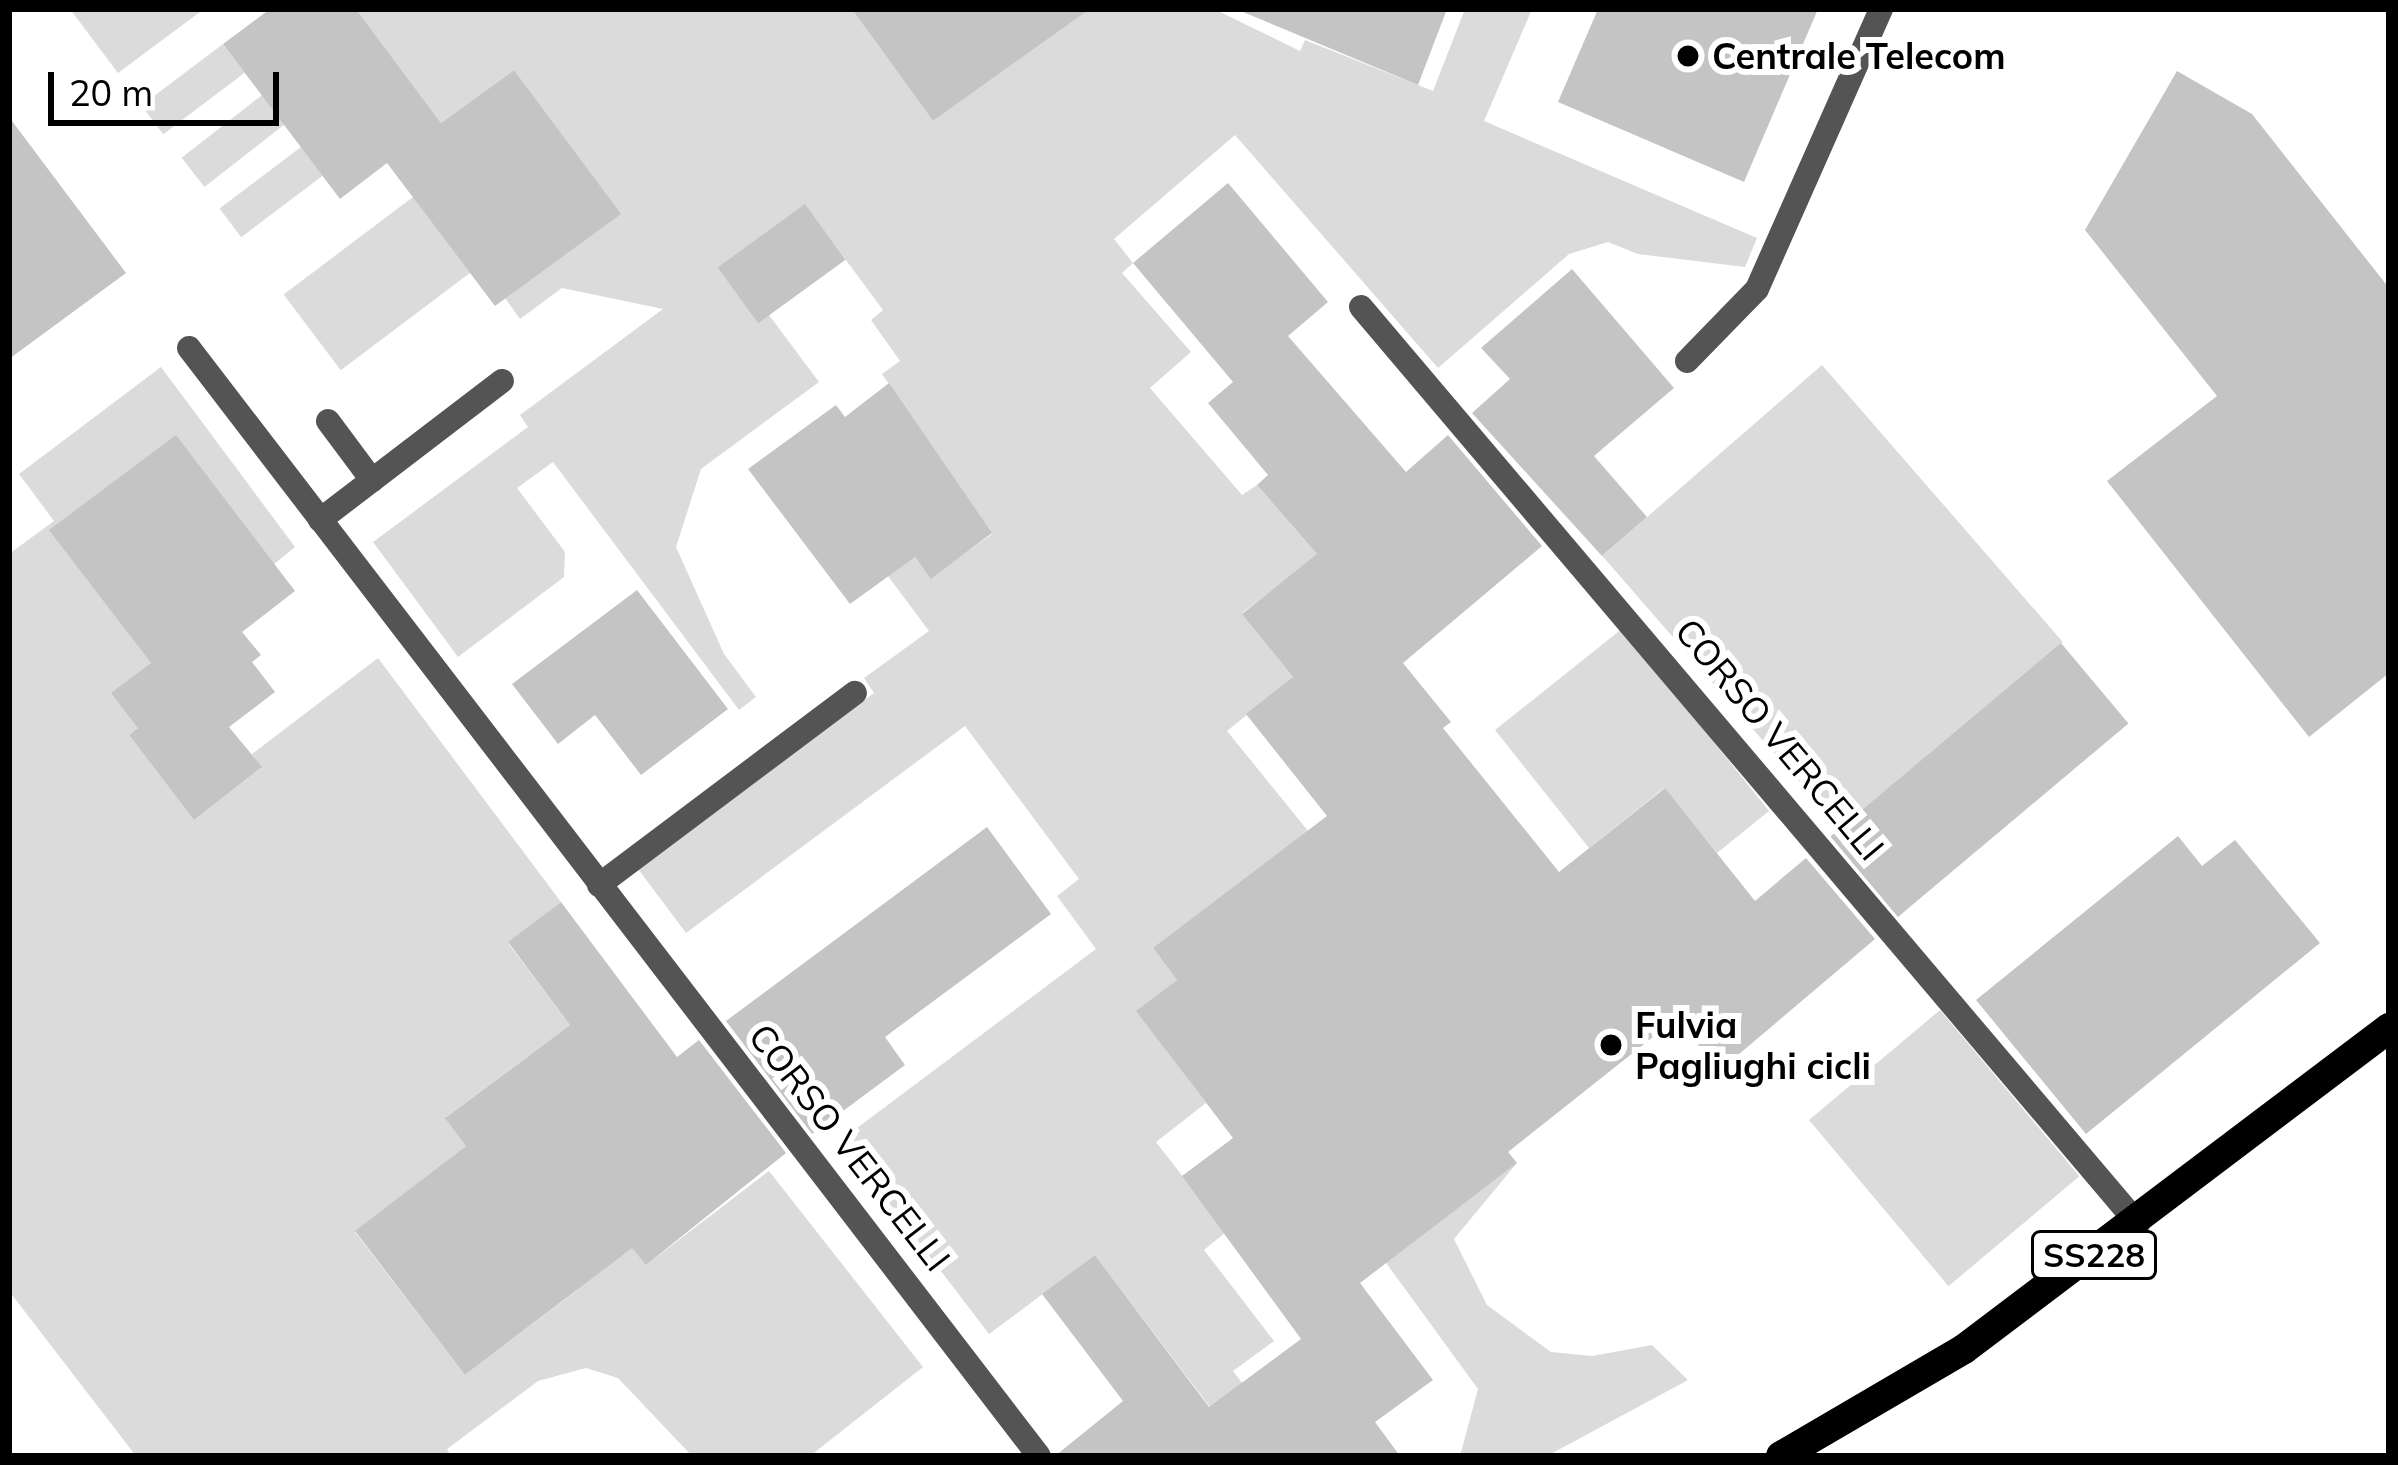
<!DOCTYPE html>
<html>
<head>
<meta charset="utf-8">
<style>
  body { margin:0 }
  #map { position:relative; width:2398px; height:1465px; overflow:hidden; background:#fff; font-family:Mulish,sans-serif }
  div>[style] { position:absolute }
  .green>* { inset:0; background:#dbdbdb; transform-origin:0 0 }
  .building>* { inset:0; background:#c4c4c4; transform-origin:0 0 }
  .minor>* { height:24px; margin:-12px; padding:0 12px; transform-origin:12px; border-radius:12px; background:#545454 }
  .primary>* { height:30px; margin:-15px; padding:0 15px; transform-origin:15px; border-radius:15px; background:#000 }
  .dots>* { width:33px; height:33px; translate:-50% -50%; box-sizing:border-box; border:6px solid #fff; border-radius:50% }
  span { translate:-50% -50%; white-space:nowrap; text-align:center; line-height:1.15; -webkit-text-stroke:12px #fff; paint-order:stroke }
  .shield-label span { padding:3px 9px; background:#fff; border:3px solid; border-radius:9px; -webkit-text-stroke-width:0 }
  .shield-label { font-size:33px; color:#000; font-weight:700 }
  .poi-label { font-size:36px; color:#000; font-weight:700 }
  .left { translate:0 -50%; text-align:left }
  .street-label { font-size:36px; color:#000 }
  .frame { position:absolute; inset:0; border:12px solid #000; pointer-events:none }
  .scale { position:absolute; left:48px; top:72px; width:231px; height:54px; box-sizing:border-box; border:6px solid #000; border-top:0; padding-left:15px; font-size:36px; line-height:42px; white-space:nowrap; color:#000; -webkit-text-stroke:9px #fff; paint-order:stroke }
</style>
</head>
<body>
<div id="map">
  <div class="green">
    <div style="clip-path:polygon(70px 9px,204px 9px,118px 73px)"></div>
    <div style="clip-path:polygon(356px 9px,863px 9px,865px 27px,933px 121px,1090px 9px,1214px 9px,1300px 51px,1305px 40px,1433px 91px,1465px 9px,1532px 9px,1484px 121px,1757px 238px,1745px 267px,1638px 254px,1608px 242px,1569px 254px,1438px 368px,1235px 135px,1114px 239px,1133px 263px,1122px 273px,1191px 352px,1150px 388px,1242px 495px,1257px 485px,1370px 615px,1292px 575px,1242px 613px,1293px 677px,1227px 731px,1347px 879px,1153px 948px,1177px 980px,1137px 1011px,1206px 1103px,1156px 1142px,1226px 1232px,1204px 1250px,1274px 1341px,1233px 1371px,1298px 1456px,1247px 1456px,1095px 1255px,989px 1334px,841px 1140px,1096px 949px,1057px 896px,1079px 879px,965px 726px,686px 933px,638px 869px,874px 693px,864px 678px,929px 631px,888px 576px,914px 556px,931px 578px,992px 534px,882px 374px,900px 361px,871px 320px,883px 310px,805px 205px,769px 315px,819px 382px,701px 469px,676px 547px,724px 654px,756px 697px,739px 710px,553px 462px,517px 488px,565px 552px,564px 577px,458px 657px,373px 542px,528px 427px,520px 415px,663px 309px,562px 288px,520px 319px,505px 298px,620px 214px,514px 70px,441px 123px)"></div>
    <div style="left:223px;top:44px;width:36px;height:102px;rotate:53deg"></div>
    <div style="left:262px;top:95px;width:37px;height:102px;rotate:52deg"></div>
    <div style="left:301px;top:147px;width:36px;height:102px;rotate:53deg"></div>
    <div style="left:413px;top:197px;width:95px;height:162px;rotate:53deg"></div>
    <div style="left:1822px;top:365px;width:367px;height:291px;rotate:49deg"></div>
    <div style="clip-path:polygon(161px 367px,295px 547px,273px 565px,111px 610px,151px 663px,138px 728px,129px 735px,194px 820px,261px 768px,252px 754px,378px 658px,561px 902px,508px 943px,570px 1025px,446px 1117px,466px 1146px,355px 1232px,465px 1375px,576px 1291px,621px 1233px,646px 1265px,769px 1171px,923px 1367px,810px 1456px,692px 1456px,618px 1378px,586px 1368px,538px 1381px,447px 1449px,451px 1456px,136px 1456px,9px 1291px,9px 554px,54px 521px,19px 474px)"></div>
    <div style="clip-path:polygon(1623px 628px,1769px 811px,1717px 853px,1664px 788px,1589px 848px,1495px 730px)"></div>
    <div style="left:1940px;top:1010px;width:217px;height:171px;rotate:50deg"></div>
    <div style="clip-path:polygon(1517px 1163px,1454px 1239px,1487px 1305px,1551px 1352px,1592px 1356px,1652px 1345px,1688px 1380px,1547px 1456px,1460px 1456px,1478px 1389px,1325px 1179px,1423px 1234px)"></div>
  </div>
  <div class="building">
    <div style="clip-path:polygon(270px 9px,356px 9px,441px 123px,514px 70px,621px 214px,495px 306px,387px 163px,340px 199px,306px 154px,223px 44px)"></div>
    <div style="clip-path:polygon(852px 9px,1090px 9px,933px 121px)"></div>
    <div style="clip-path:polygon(1236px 9px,1447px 9px,1418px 85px)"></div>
    <div style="clip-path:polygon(1598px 9px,1818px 9px,1744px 182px,1558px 102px)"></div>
    <div style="clip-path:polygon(2177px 71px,2252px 114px,2389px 288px,2389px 673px,2309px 737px,2107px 481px,2217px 396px,2085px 230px)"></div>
    <div style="clip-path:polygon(9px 117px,126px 273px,9px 359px)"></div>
    <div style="clip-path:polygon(1228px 183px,1328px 302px,1288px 336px,1406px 472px,1448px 435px,1542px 546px,1403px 663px,1451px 722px,1443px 728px,1559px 872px,1665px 788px,1755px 901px,1806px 858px,1875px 939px,1719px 1071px,1677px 1018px,1508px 1152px,1517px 1163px,1360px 1283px,1433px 1380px,1375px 1422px,1400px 1456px,1055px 1456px,1123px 1401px,1042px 1294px,1095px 1255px,1209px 1407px,1301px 1339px,1182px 1176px,1233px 1138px,1136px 1011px,1177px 980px,1153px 948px,1327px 816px,1246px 714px,1293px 677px,1242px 614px,1317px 554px,1257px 485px,1268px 475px,1208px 403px,1233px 382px,1133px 263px)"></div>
    <div style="left:805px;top:204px;width:69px;height:108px;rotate:54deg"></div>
    <div style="clip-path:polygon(1572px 269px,1674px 388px,1594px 456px,1647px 517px,1602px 556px,1472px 413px,1510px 379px,1481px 348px)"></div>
    <div style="clip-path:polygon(889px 383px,992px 533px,931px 579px,915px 557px,850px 604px,748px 469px,836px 405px,845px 417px)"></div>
    <div style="clip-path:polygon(176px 435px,295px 591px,242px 632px,261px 655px,252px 662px,275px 692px,229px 727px,262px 767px,194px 820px,129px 735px,138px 728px,111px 693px,151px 663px,49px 530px)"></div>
    <div style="clip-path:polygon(637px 590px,728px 709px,641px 775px,595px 715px,558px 744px,512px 684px)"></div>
    <div style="left:2061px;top:643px;width:105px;height:301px;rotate:50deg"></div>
    <div style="clip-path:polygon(987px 827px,1051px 914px,885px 1037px,905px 1065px,812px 1134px,726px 1021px)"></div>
    <div style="clip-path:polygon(2178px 836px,2202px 866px,2235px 840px,2320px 943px,2086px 1134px,1976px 1000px)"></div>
    <div style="clip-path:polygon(561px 902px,677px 1057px,699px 1040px,786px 1153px,646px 1265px,632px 1248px,465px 1375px,355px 1231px,466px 1146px,445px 1118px,570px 1025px,508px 942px)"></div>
  </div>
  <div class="minor">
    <div style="left:1361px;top:307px;width:1202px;rotate:49.72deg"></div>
    <div style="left:189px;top:348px;width:1396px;rotate:52.51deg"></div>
    <div style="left:1687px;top:361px;width:100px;rotate:-45.8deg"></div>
    <div style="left:1757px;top:289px;width:306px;rotate:-66.1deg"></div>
    <div style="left:328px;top:421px;width:74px;rotate:53.3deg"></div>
    <div style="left:320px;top:520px;width:229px;rotate:-37.4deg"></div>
    <div style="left:599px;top:885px;width:320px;rotate:-36.9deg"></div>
  </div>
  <div class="primary">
    <div style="left:1781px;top:1456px;width:212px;rotate:-30.3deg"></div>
    <div style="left:1964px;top:1349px;width:533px;rotate:-37.06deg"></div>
  </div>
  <div class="dots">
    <div style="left:1688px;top:56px;background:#000"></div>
    <div style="left:1611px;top:1045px;background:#000"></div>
  </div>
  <div class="shield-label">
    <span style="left:2094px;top:1255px">SS228</span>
  </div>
  <div class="poi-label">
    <span class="left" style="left:1712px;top:56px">Centrale Telecom</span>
    <span class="left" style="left:1635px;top:1045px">Fulvia<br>Pagliughi cicli</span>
  </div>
  <div class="street-label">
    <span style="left:1780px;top:739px;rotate:50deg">CORSO VERCELLI</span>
    <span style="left:850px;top:1147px;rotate:52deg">CORSO VERCELLI</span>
  </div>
  <div class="frame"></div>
  <div class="scale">20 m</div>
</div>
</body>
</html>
